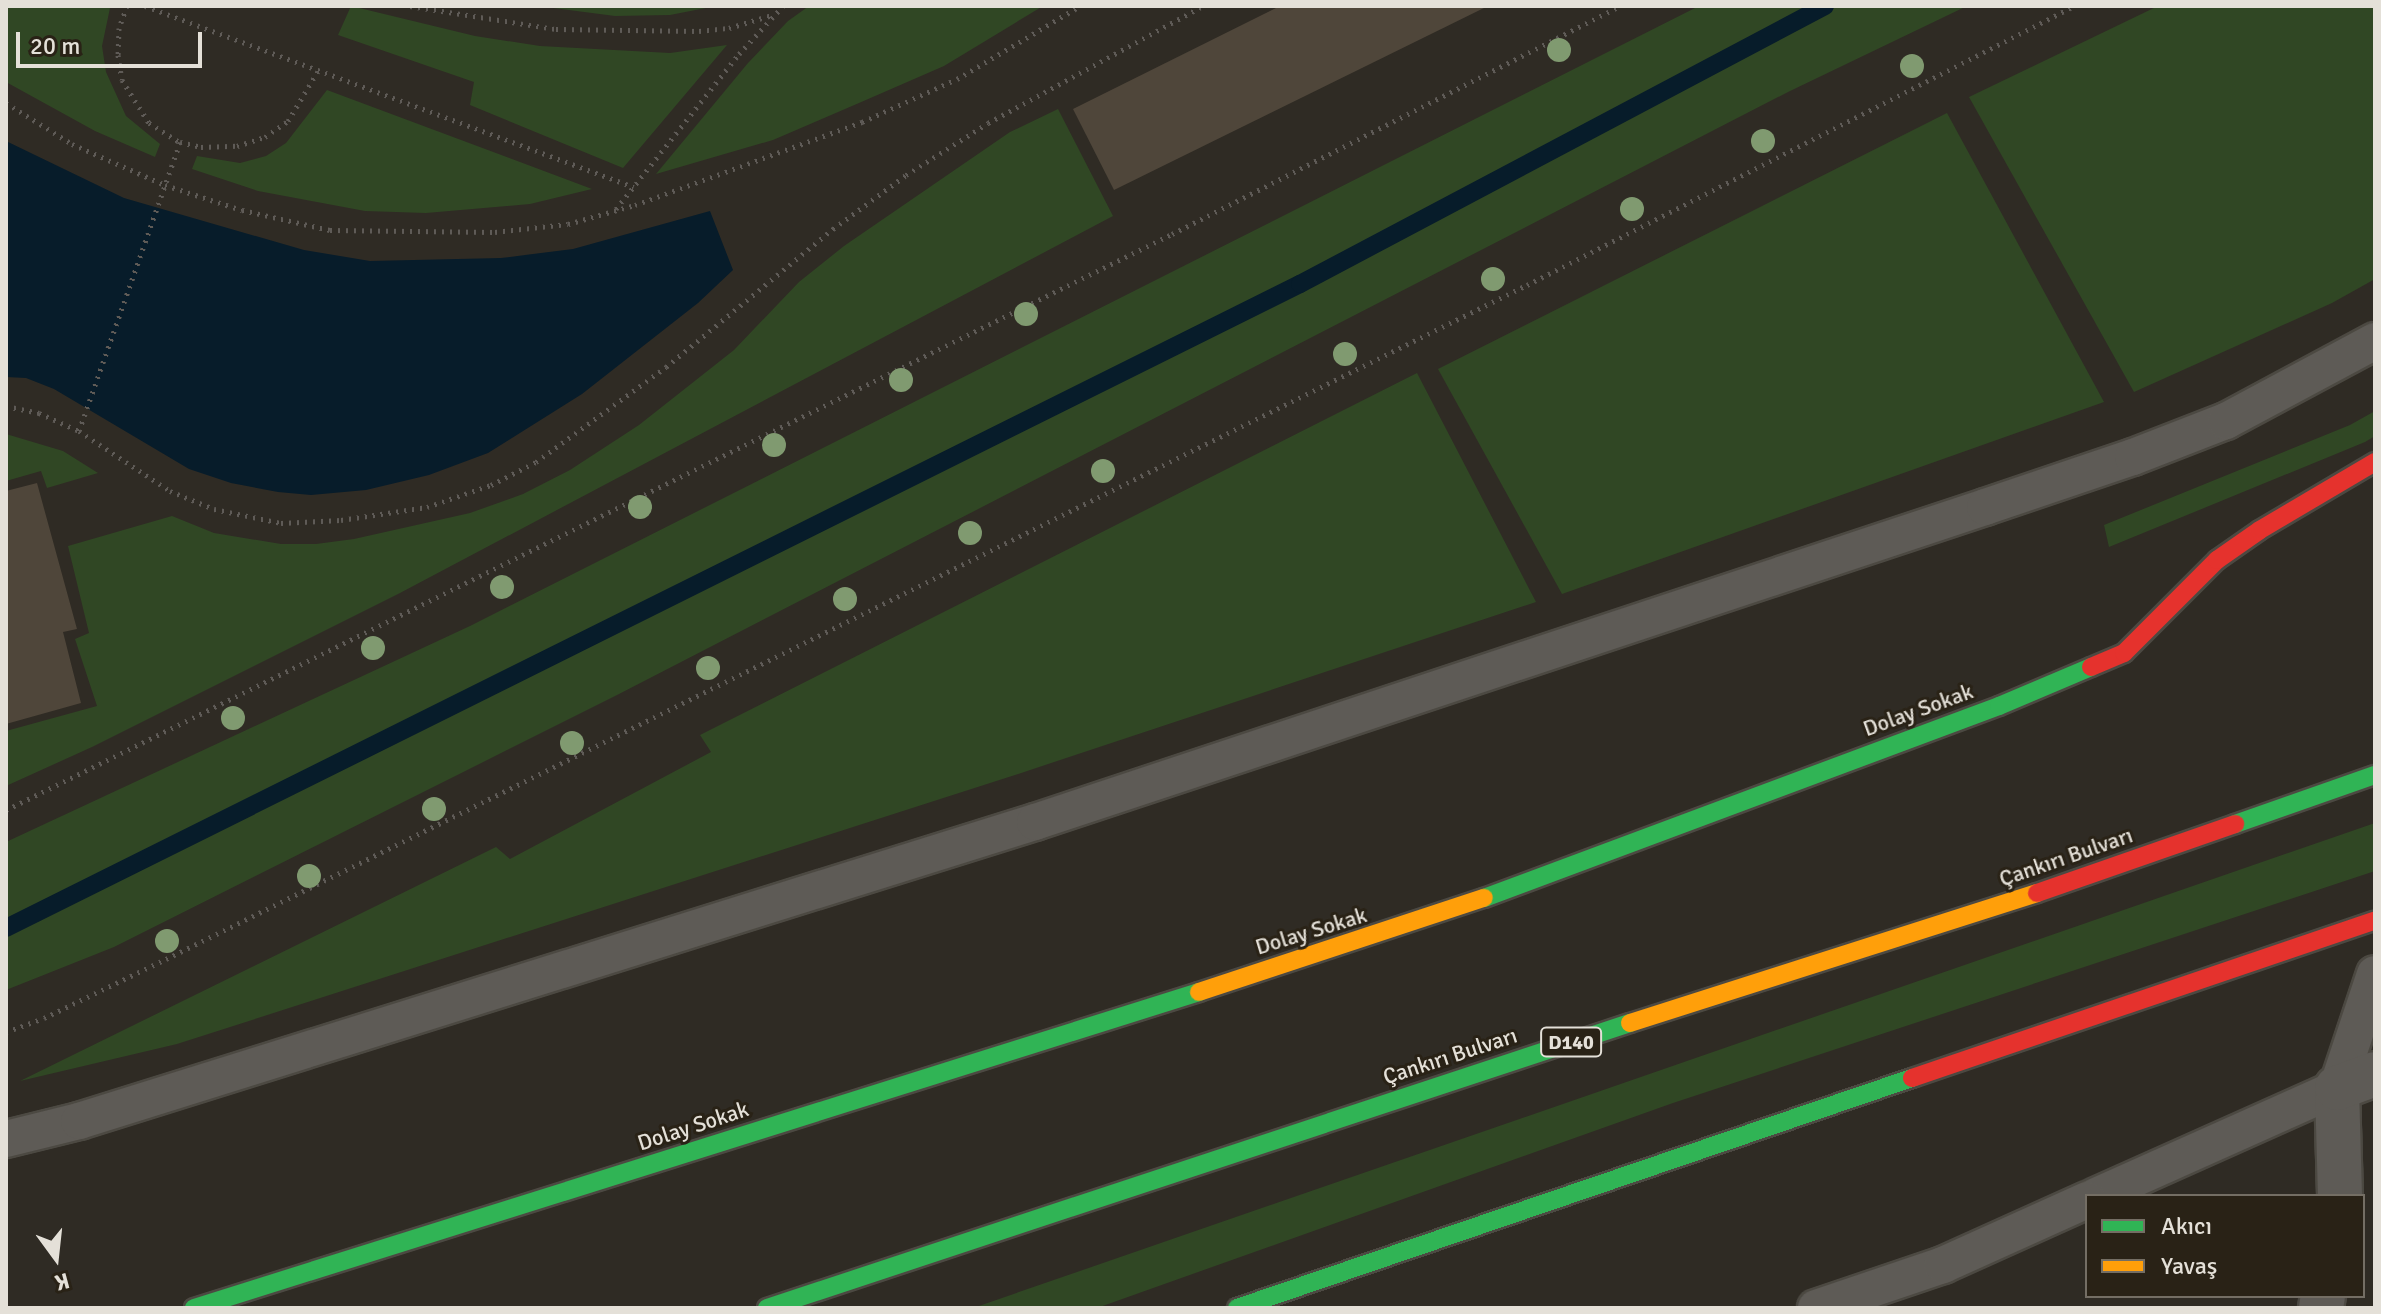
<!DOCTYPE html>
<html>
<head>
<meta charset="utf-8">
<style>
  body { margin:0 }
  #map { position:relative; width:2381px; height:1314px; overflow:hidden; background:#2f2b24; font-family:Signika,sans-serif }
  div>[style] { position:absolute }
  .green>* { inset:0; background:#304724 }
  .water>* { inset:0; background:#071c2a }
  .stream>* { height:18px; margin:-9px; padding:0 9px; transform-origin:9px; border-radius:9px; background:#071c2a }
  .building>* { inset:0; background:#4f463a }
  .path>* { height:5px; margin-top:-2.5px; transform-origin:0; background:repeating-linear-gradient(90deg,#5f5b57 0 2px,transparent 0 8px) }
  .roads { filter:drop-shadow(2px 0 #4c4942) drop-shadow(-2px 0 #4c4942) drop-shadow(0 2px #4c4942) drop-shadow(0 -2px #4c4942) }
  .lane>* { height:36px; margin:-18px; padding:0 18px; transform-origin:18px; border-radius:18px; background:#5e5b56 }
  .street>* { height:44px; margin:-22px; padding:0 22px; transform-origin:22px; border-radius:22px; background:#5e5b56 }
  .fast>* { height:18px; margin:-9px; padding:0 9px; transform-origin:9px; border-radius:9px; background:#30b455 }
  .slow>* { height:18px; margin:-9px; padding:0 9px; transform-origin:9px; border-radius:9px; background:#ff9f0a }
  .jam>* { height:18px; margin:-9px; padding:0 9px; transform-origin:9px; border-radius:9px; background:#e5322d }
  .trees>* { width:24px; height:24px; margin:-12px; border-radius:50%; background:#809a70 }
  span { translate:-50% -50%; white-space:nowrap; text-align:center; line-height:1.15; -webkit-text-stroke:6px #292216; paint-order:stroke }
  .shield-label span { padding:2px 6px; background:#292216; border:2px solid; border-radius:6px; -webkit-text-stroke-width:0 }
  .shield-label { font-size:20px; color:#e4e0d8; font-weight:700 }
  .street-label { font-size:22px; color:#e4e0d8 }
  .frame { position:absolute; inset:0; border:8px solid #e4e0d8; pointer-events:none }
  .legend { position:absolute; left:2085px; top:1194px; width:280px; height:104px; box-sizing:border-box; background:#292216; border:2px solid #746e64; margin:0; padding:10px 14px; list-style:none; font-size:24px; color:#e4e0d8 }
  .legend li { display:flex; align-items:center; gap:16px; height:40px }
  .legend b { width:40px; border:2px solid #746e64 }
  .north { position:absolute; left:16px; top:1218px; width:80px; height:80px; -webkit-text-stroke:6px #292216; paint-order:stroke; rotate:165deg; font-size:22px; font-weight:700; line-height:32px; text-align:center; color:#e4e0d8 }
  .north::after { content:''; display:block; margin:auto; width:28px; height:36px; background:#e4e0d8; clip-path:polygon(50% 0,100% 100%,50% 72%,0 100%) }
  .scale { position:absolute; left:16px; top:32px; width:186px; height:36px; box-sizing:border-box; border:4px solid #e4e0d8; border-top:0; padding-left:10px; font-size:24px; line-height:28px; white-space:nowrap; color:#e4e0d8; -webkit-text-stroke:6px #292216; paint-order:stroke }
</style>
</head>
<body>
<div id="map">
  <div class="green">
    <div style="clip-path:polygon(6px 6px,110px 8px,102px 46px,106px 72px,126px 116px,160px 144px,155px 157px,95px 131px,6px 82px)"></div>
    <div style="clip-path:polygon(351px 6px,475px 36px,540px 46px,670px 53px,727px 45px,623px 168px,470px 105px,474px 82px,338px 35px)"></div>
    <div style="clip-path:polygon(538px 6px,716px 6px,670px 15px,615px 16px)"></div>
    <div style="clip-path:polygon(809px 6px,1043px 6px,944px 66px,859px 103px,773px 140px,656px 174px,748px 63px,788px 21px)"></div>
    <div style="clip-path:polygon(1699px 6px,1967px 6px,1788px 92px,619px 694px,114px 947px,6px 990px,6px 842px,470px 626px)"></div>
    <div style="clip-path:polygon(2158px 6px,2375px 6px,2375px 279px,2332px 303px,2134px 392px,1969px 97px)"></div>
    <div style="clip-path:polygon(327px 90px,592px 189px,530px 204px,426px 213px,365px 211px,258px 191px,192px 169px,197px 156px,240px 163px,266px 156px,286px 143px)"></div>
    <div style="clip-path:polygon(1058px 109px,1113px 216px,400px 593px,92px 747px,6px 786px,6px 731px,97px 706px,75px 639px,89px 633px,68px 546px,172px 516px,214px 533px,281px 544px,316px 544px,354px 539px,470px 513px,523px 494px,570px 470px,639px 425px,734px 350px,799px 282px,844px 246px,1010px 132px)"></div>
    <div style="clip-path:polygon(1947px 113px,2104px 402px,1562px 594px,1438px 369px)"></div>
    <div style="clip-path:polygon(1417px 373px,1536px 602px,1015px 775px,177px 1044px,20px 1081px,496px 847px,510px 859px,711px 752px,700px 735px)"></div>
    <div style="clip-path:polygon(2375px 411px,2375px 436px,2365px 442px,2109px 547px,2104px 525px,2350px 425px)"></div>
    <div style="clip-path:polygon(6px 434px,63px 451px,98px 473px,47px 488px,41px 471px,6px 481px)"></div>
    <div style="clip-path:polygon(2375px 823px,2375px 871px,1673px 1103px,1097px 1308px,973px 1308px)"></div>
  </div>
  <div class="water">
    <div style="clip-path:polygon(6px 141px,124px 198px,304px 250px,370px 261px,501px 258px,573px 249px,710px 211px,733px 270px,698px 303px,582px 394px,488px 453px,429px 475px,366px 490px,311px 495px,278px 492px,231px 483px,189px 469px,54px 389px,26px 378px,6px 377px)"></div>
  </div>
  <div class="stream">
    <div style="left:6px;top:928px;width:1445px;rotate:-26.46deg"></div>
    <div style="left:1300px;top:284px;width:594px;rotate:-27.9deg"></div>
  </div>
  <div class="building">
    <div style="clip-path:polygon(1280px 6px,1488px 6px,1114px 190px,1073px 109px)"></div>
    <div style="clip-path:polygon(37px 483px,77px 629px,63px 632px,81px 703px,6px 724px,6px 491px)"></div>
  </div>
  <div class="path">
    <div style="left:127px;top:6px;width:23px;rotate:110deg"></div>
    <div style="left:119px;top:28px;width:27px;rotate:92deg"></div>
    <div style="left:118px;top:55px;width:25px;rotate:81deg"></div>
    <div style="left:122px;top:80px;width:51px;rotate:57.9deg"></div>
    <div style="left:149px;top:123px;width:36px;rotate:32deg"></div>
    <div style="left:180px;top:142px;width:22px;rotate:13deg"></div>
    <div style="left:201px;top:147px;width:36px;rotate:-2deg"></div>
    <div style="left:237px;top:146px;width:29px;rotate:-18deg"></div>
    <div style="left:265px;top:137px;width:28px;rotate:-35deg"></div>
    <div style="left:288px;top:121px;width:58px;rotate:-59deg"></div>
    <div style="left:145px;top:6px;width:521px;rotate:20.31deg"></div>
    <div style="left:410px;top:6px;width:148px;rotate:9deg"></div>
    <div style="left:556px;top:29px;width:143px;rotate:0.8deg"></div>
    <div style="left:699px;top:31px;width:30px;rotate:-6deg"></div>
    <div style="left:729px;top:28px;width:45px;rotate:-16.8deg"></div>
    <div style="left:6px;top:103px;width:78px;rotate:31.8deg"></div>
    <div style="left:72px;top:144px;width:102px;rotate:23.8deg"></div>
    <div style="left:165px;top:185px;width:81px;rotate:18deg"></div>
    <div style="left:242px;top:210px;width:90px;rotate:12.8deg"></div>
    <div style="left:330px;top:230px;width:165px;rotate:0.7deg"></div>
    <div style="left:495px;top:232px;width:73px;rotate:-6.3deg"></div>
    <div style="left:568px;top:224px;width:70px;rotate:-15.8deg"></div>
    <div style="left:635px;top:205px;width:242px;rotate:-20.1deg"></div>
    <div style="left:862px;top:122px;width:104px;rotate:-24.4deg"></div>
    <div style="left:957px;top:79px;width:143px;rotate:-30.7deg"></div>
    <div style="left:616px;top:209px;width:198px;rotate:-51.6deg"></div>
    <div style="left:739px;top:54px;width:65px;rotate:-47.5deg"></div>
    <div style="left:6px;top:406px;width:34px;rotate:12deg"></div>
    <div style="left:39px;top:413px;width:44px;rotate:24.2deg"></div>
    <div style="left:79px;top:431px;width:109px;rotate:33.4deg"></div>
    <div style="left:170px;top:491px;width:48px;rotate:22.2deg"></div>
    <div style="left:214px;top:509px;width:68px;rotate:11.8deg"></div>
    <div style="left:281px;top:523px;width:60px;rotate:-2.9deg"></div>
    <div style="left:341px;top:520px;width:87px;rotate:-8.6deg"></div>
    <div style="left:427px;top:507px;width:68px;rotate:-19deg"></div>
    <div style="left:491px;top:485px;width:51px;rotate:-27.1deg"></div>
    <div style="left:536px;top:462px;width:161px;rotate:-36.2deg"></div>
    <div style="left:666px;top:367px;width:217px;rotate:-39.6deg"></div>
    <div style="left:833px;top:229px;width:91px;rotate:-36.5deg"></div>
    <div style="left:906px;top:175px;width:97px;rotate:-32.4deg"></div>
    <div style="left:988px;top:123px;width:245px;rotate:-28.6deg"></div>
    <div style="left:79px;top:431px;width:306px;rotate:-70.7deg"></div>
    <div style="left:6px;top:810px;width:1301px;rotate:-26.29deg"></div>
    <div style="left:1172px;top:234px;width:503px;rotate:-26.97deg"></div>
    <div style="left:6px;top:1032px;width:40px;rotate:-20.2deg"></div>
    <div style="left:44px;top:1018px;width:136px;rotate:-25.8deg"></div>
    <div style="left:166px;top:959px;width:1519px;rotate:-26.35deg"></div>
    <div style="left:1527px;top:285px;width:614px;rotate:-27.02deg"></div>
  </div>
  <div class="roads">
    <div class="lane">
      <div style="left:6px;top:1139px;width:75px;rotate:-13.9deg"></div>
      <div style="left:79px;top:1121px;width:1002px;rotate:-17.37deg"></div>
      <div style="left:1035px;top:822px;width:1001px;rotate:-18.34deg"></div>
      <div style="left:1985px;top:507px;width:156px;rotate:-18.7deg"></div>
      <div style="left:2133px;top:457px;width:100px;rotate:-21.2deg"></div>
      <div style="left:2226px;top:421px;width:169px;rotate:-28.2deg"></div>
      <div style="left:2096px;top:1196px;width:264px;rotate:-24.1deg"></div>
      <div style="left:2337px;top:1088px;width:120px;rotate:-71.6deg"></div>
      <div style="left:1816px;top:1308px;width:134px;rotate:-18.7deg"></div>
      <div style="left:1943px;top:1265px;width:158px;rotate:-24.3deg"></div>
    </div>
    <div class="street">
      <div style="left:2340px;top:1196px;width:108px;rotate:-91.6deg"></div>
      <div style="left:2337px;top:1088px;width:40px;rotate:-20.2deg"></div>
      <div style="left:2321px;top:1308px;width:12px;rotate:-81deg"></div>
    </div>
    <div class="fast">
      <div style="left:2235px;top:824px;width:148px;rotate:-19.3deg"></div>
      <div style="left:1484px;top:898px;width:550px;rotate:-20.45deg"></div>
      <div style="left:1999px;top:706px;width:100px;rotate:-23deg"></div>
      <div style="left:194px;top:1308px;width:1054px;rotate:-17.45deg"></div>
      <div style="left:767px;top:1308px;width:909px;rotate:-18.28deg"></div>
      <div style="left:1237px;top:1308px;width:713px;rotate:-18.82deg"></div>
    </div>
    <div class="slow">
      <div style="left:1199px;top:992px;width:300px;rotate:-18.3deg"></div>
      <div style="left:1630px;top:1023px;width:427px;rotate:-17.7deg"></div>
    </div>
    <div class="jam">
      <div style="left:2091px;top:667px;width:36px;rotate:-23deg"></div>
      <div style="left:2124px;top:653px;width:132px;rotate:-45deg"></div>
      <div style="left:2217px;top:560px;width:52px;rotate:-34.9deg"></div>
      <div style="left:2260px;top:530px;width:134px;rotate:-30.6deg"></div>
      <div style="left:2037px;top:893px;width:210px;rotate:-19.2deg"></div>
      <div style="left:1912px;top:1078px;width:489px;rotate:-18.8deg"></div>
    </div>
  </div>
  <div class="trees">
    <div style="left:1559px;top:50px"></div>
    <div style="left:1912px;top:66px"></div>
    <div style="left:1763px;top:141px"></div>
    <div style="left:1632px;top:209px"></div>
    <div style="left:1493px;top:279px"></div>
    <div style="left:1026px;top:314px"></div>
    <div style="left:1345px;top:354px"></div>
    <div style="left:901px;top:380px"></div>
    <div style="left:774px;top:445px"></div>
    <div style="left:1103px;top:471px"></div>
    <div style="left:640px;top:507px"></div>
    <div style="left:970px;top:533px"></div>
    <div style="left:502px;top:587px"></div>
    <div style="left:845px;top:599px"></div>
    <div style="left:373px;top:648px"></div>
    <div style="left:708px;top:668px"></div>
    <div style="left:233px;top:718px"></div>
    <div style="left:572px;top:743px"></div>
    <div style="left:434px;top:809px"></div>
    <div style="left:309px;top:876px"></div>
    <div style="left:167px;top:941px"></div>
  </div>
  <div class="shield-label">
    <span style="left:1571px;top:1042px">D140</span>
  </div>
  <div class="street-label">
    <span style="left:1918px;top:710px;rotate:-20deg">Dolay Sokak</span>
    <span style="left:2066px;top:857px;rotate:-19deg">Çankırı Bulvarı</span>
    <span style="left:1311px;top:931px;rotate:-17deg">Dolay Sokak</span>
    <span style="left:1450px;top:1056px;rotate:-18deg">Çankırı Bulvarı</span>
    <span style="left:693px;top:1126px;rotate:-18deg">Dolay Sokak</span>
  </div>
  <div class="frame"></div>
  <ul class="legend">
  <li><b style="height:10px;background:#30b455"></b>Akıcı</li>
  <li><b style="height:10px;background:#ff9f0a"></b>Yavaş</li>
  </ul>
  <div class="north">K</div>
  <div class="scale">20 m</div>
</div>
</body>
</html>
